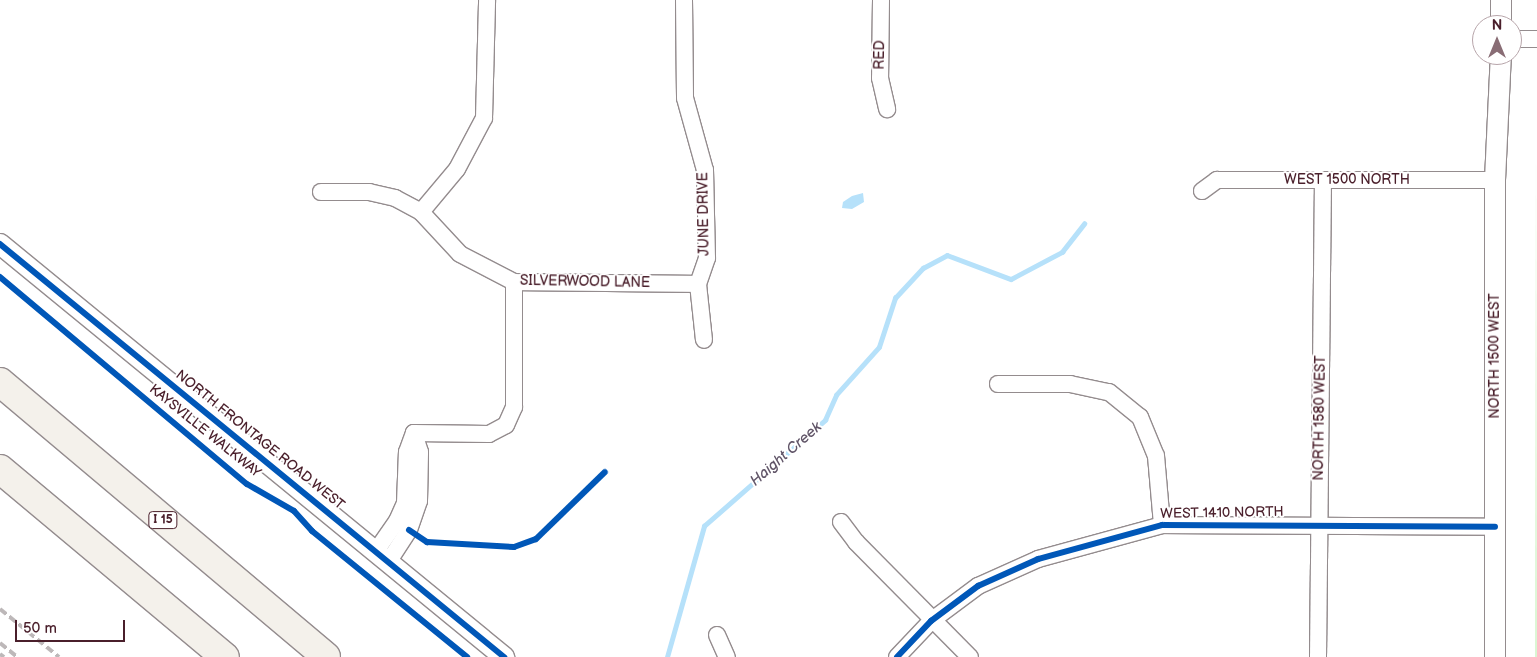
<!DOCTYPE html>
<html>
<head>
<meta charset="utf-8">
<style>
  body { margin:0 }
  #map { position:relative; width:1537px; height:657px; overflow:hidden; background:#fff; font-family:"Balsamiq Sans",sans-serif }
  div>[style] { position:absolute }
  .green>* { inset:0; background:#daf6d3 }
  .water>* { inset:0; background:#b6e1fa }
  .stream>* { height:4.5px; margin:-2.25px; padding:0 2.25px; transform-origin:2.25px; border-radius:2.25px; background:#b6e1fa }
  .roads { filter:drop-shadow(1px 0 #948c8e) drop-shadow(-1px 0 #948c8e) drop-shadow(0 1px #948c8e) drop-shadow(0 -1px #948c8e) }
  .minor>* { height:16px; margin:-8px; padding:0 8px; transform-origin:8px; border-radius:8px; background:#fff }
  .tertiary>* { height:20px; margin:-10px; padding:0 10px; transform-origin:10px; border-radius:10px; background:#fff }
  .motorway>* { height:28px; margin:-14px; padding:0 14px; transform-origin:14px; border-radius:14px; background:#f4f1eb }
  .rail>* { height:4px; margin-top:-2px; transform-origin:0; background:repeating-linear-gradient(90deg,#bdb8b9 0 8px,transparent 0 12px) }
  .cycleway>* { height:6px; margin:-3px; padding:0 3px; transform-origin:3px; border-radius:3px; background:#0057b8 }
  span { translate:-50% -50%; white-space:nowrap; text-align:center; line-height:1.15; -webkit-text-stroke:4px #fff; paint-order:stroke }
  .shield-label span { padding:1px 4px; background:#fff; border:1px solid; border-radius:4px; -webkit-text-stroke-width:0 }
  .shield-label { font-size:12px; color:#4a1f2b; font-weight:700 }
  .street-label { font-size:14px; color:#4a1f2b }
  .water-label { font-size:15px; color:#615568; font-style:italic }
  .north { position:absolute; left:1472px; top:15px; width:50px; height:50px; box-sizing:border-box; background:#fff; border:1px solid #b7a5aa; border-radius:50%; rotate:0deg; font-size:14px; font-weight:700; line-height:20px; text-align:center; color:#4a1f2b }
  .north::after { content:''; display:block; margin:auto; width:18px; height:22px; background:#896d75; clip-path:polygon(50% 0,100% 100%,50% 72%,0 100%) }
  .scale { position:absolute; left:15px; top:620px; width:110px; height:22px; box-sizing:border-box; border:2px solid #4a1f2b; border-top:0; padding-left:6px; font-size:15px; line-height:18px; white-space:nowrap; color:#4a1f2b; -webkit-text-stroke:4px #fff; paint-order:stroke }
</style>
</head>
<body>
<div id="map">
  <div class="green">
    <div style="clip-path:polygon(1536px 149px,1537px 657px,1535px 657px)"></div>
  </div>
  <div class="water">
    <div style="clip-path:polygon(863px 193px,864px 202px,852px 209px,842px 208px,843px 202px,852px 196px)"></div>
  </div>
  <div class="stream">
    <div style="left:667px;top:657px;width:136px;rotate:-74.2deg"></div>
    <div style="left:704px;top:526px;width:161px;rotate:-41.2deg"></div>
    <div style="left:825px;top:420px;width:27px;rotate:-66deg"></div>
    <div style="left:836px;top:395px;width:64px;rotate:-48.1deg"></div>
    <div style="left:879px;top:347px;width:52px;rotate:-71.9deg"></div>
    <div style="left:895px;top:298px;width:41px;rotate:-47deg"></div>
    <div style="left:923px;top:268px;width:27px;rotate:-28deg"></div>
    <div style="left:947px;top:255px;width:68px;rotate:20.6deg"></div>
    <div style="left:1011px;top:279px;width:58px;rotate:-27.9deg"></div>
    <div style="left:1062px;top:252px;width:36px;rotate:-52deg"></div>
  </div>
  <div class="roads">
    <div class="minor">
      <div style="left:684px;top:0;width:98px;rotate:89.4deg"></div>
      <div style="left:685px;top:98px;width:75px;rotate:74.5deg"></div>
      <div style="left:705px;top:170px;width:88px;rotate:88.7deg"></div>
      <div style="left:707px;top:258px;width:28px;rotate:109deg"></div>
      <div style="left:698px;top:284px;width:56px;rotate:83.9deg"></div>
      <div style="left:881px;top:0;width:78px;rotate:90.7deg"></div>
      <div style="left:880px;top:78px;width:32px;rotate:77deg"></div>
      <div style="left:1512px;top:39px;width:25px"></div>
      <div style="left:1202px;top:191px;width:19px;rotate:-36deg"></div>
      <div style="left:1217px;top:180px;width:278px"></div>
      <div style="left:321px;top:192px;width:48px"></div>
      <div style="left:369px;top:192px;width:27px;rotate:13deg"></div>
      <div style="left:395px;top:198px;width:30px;rotate:28deg"></div>
      <div style="left:421px;top:212px;width:57px;rotate:47.1deg"></div>
      <div style="left:460px;top:254px;width:61px;rotate:27.4deg"></div>
      <div style="left:514px;top:282px;width:184px;rotate:0.6deg"></div>
      <div style="left:421px;top:212px;width:56px;rotate:-50.1deg"></div>
      <div style="left:457px;top:169px;width:58px;rotate:-62.1deg"></div>
      <div style="left:484px;top:118px;width:118px;rotate:-88.5deg"></div>
      <div style="left:998px;top:384px;width:72px"></div>
      <div style="left:1070px;top:384px;width:40px;rotate:12deg"></div>
      <div style="left:1109px;top:392px;width:40px;rotate:39deg"></div>
      <div style="left:1140px;top:417px;width:42px;rotate:67.7deg"></div>
      <div style="left:1156px;top:456px;width:69px;rotate:85deg"></div>
      <div style="left:414px;top:433px;width:75px;rotate:0.8deg"></div>
      <div style="left:489px;top:434px;width:19px;rotate:-28deg"></div>
      <div style="left:506px;top:425px;width:20px;rotate:-66deg"></div>
      <div style="left:514px;top:407px;width:125px;rotate:-90deg"></div>
      <div style="left:841px;top:522px;width:25px;rotate:53deg"></div>
      <div style="left:856px;top:542px;width:162px;rotate:45.3deg"></div>
      <div style="left:376px;top:551px;width:37px;rotate:-55deg"></div>
      <div style="left:397px;top:521px;width:20px;rotate:-66deg"></div>
      <div style="left:405px;top:503px;width:51px;rotate:-87.8deg"></div>
      <div style="left:407px;top:452px;width:20px;rotate:-70deg"></div>
      <div style="left:389px;top:561px;width:37px;rotate:-57deg"></div>
      <div style="left:409px;top:530px;width:31px;rotate:-71deg"></div>
      <div style="left:419px;top:501px;width:49px;rotate:-88.8deg"></div>
      <div style="left:420px;top:452px;width:20px;rotate:-108deg"></div>
      <div style="left:717px;top:635px;width:24px;rotate:66deg"></div>
      <div style="left:897px;top:657px;width:50px;rotate:-46.6deg"></div>
      <div style="left:931px;top:621px;width:59px;rotate:-36.7deg"></div>
      <div style="left:978px;top:586px;width:66px;rotate:-24.2deg"></div>
      <div style="left:1038px;top:559px;width:129px;rotate:-15.3deg"></div>
      <div style="left:1162px;top:525px;width:333px;rotate:0.3deg"></div>
      <div style="left:1318px;top:657px;width:477px;rotate:-89.4deg"></div>
    </div>
    <div class="tertiary">
      <div style="left:1501px;top:25px;width:25px;rotate:-90deg"></div>
      <div style="left:0;top:244px;width:652px;rotate:39.33deg"></div>
      <div style="left:1495px;top:657px;width:477px;rotate:-90deg"></div>
      <div style="left:1495px;top:180px;width:125px;rotate:-87.3deg"></div>
    </div>
    <div class="motorway">
      <div style="left:0;top:382px;width:426px;rotate:40.1deg"></div>
      <div style="left:0;top:469px;width:293px;rotate:39.9deg"></div>
    </div>
  </div>
  <div class="rail">
    <div style="left:0;top:609px;width:76px;rotate:39.1deg"></div>
    <div style="left:0;top:643px;width:22px;rotate:39deg"></div>
    <div style="left:0;top:654px;width:5px;rotate:37deg"></div>
  </div>
  <div class="cycleway">
    <div style="left:0;top:244px;width:652px;rotate:39.33deg"></div>
    <div style="left:0;top:277px;width:322px;rotate:40deg"></div>
    <div style="left:247px;top:484px;width:54px;rotate:29.9deg"></div>
    <div style="left:294px;top:511px;width:27px;rotate:48deg"></div>
    <div style="left:312px;top:531px;width:200px;rotate:39.1deg"></div>
    <div style="left:409px;top:530px;width:22px;rotate:34deg"></div>
    <div style="left:427px;top:542px;width:87px;rotate:3.3deg"></div>
    <div style="left:514px;top:547px;width:23px;rotate:-20deg"></div>
    <div style="left:536px;top:539px;width:96px;rotate:-44.2deg"></div>
    <div style="left:897px;top:657px;width:50px;rotate:-46.6deg"></div>
    <div style="left:931px;top:621px;width:59px;rotate:-36.7deg"></div>
    <div style="left:978px;top:586px;width:66px;rotate:-24.2deg"></div>
    <div style="left:1038px;top:559px;width:129px;rotate:-15.3deg"></div>
    <div style="left:1162px;top:525px;width:333px;rotate:0.3deg"></div>
  </div>
  <div class="shield-label">
    <span style="left:163px;top:520px">I 15</span>
  </div>
  <div class="street-label">
    <span style="left:880px;top:55px;rotate:-89deg">RED</span>
    <span style="left:1347px;top:180px">WEST 1500 NORTH</span>
    <span style="left:704px;top:214px;rotate:-91deg">JUNE DRIVE</span>
    <span style="left:585px;top:282px;rotate:1deg">SILVERWOOD LANE</span>
    <span style="left:1495px;top:356px;rotate:-90deg">NORTH 1500 WEST</span>
    <span style="left:1320px;top:418px;rotate:-89deg">NORTH 1580 WEST</span>
    <span style="left:205px;top:431px;rotate:39deg">KAYSVILLE WALKWAY</span>
    <span style="left:260px;top:440px;rotate:39deg">NORTH FRONTAGE ROAD WEST</span>
    <span style="left:1222px;top:513px;rotate:-1deg">WEST 1410 NORTH</span>
  </div>
  <div class="water-label">
    <span style="left:786px;top:454px;rotate:-41deg">Haight Creek</span>
  </div>
  <div class="north">N</div>
  <div class="scale">50 m</div>
</div>
</body>
</html>
